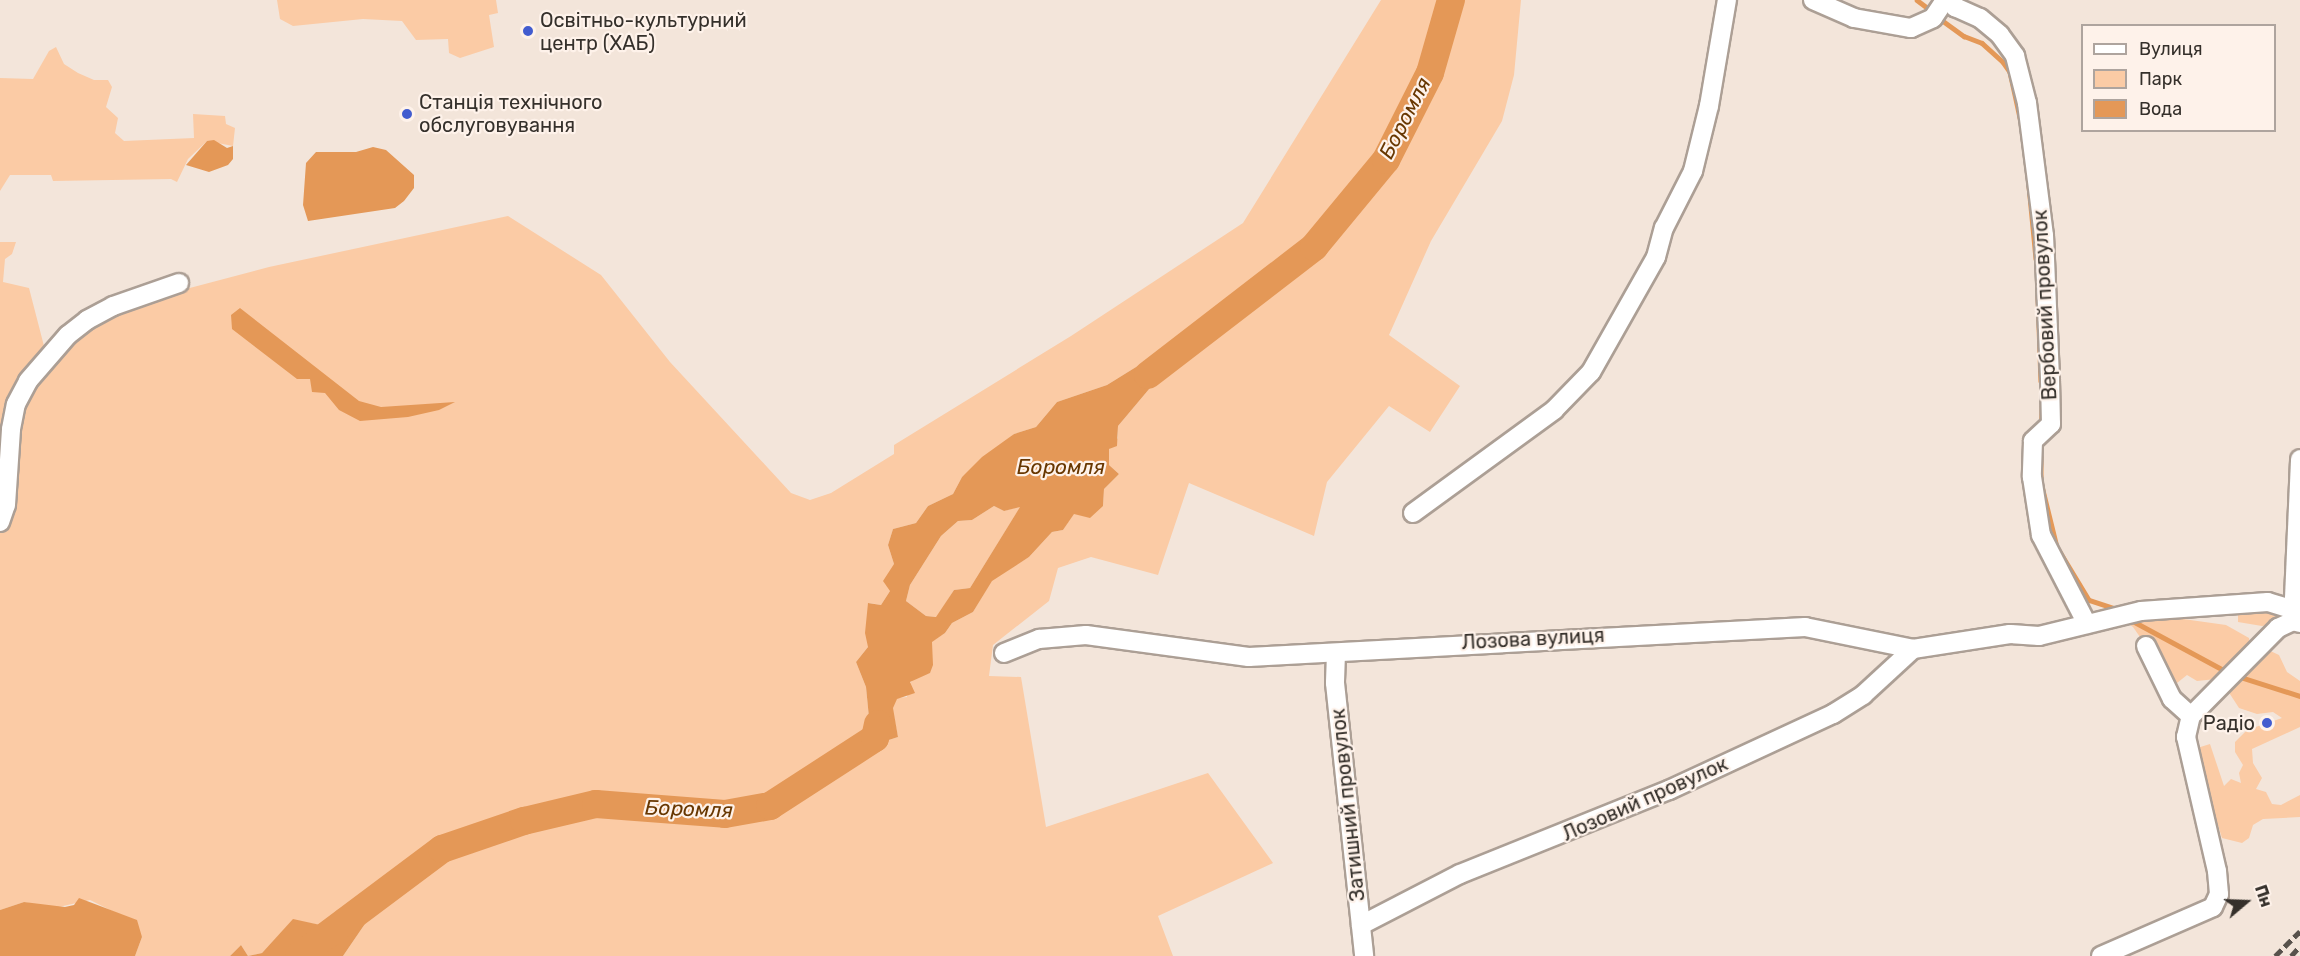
<!DOCTYPE html>
<html>
<head>
<meta charset="utf-8">
<style>
  body { margin:0 }
  #map { position:relative; width:2300px; height:956px; overflow:hidden; background:#f3e5da; font-family:Rubik,sans-serif }
  div>[style] { position:absolute }
  .green>* { inset:0; background:#fbcba5 }
  .water>* { inset:0; background:#e49857 }
  .stream>* { height:4.5px; margin:-2.25px; padding:0 2.25px; transform-origin:2.25px; border-radius:2.25px; background:#e49857 }
  .river>* { height:28px; margin:-14px; padding:0 14px; transform-origin:14px; border-radius:14px; background:#e49857 }
  .roads { filter:drop-shadow(2px 0 #ac9f95) drop-shadow(-2px 0 #ac9f95) drop-shadow(0 2px #ac9f95) drop-shadow(0 -2px #ac9f95) }
  .minor>* { height:18px; margin:-9px; padding:0 9px; transform-origin:9px; border-radius:9px; background:#fff }
  .rail>* { height:4.5px; margin-top:-2.25px; transform-origin:0; background:repeating-linear-gradient(90deg,#58524c 0 9px,transparent 0 13.5px) }
  .dots>* { width:16px; height:16px; translate:-50% -50%; box-sizing:border-box; border:3px solid #fef2ea; border-radius:50% }
  span { translate:-50% -50%; white-space:nowrap; text-align:center; line-height:1.15; -webkit-text-stroke:4.5px #fef2ea; paint-order:stroke }
  .poi-label { font-size:20px; color:#35302b }
  .left { translate:0 -50%; text-align:left }
  .right { translate:-100% -50%; text-align:right }
  .street-label { font-size:20px; color:#35302b }
  .water-label { font-size:21px; color:#683701; font-style:italic }
  .legend { position:absolute; left:2081px; top:24px; width:195px; height:108px; box-sizing:border-box; background:#fef2ea; border:2px solid #aea49e; margin:0; padding:8px 10px; list-style:none; font-size:18px; color:#35302b }
  .legend li { display:flex; align-items:center; gap:12px; height:30px }
  .legend b { width:30px; border:2px solid #aea49e }
  .north { position:absolute; left:2216px; top:872px; width:60px; height:60px; -webkit-text-stroke:4px #fef2ea; paint-order:stroke; rotate:71deg; font-size:16px; font-weight:700; line-height:24px; text-align:center; color:#35302b }
  .north::after { content:''; display:block; margin:auto; width:21px; height:27px; background:#35302b; clip-path:polygon(50% 0,100% 100%,50% 72%,0 100%) }
</style>
</head>
<body>
<div id="map">
  <div class="green">
    <div style="clip-path:polygon(277px 0,496px 0,498px 13px,489px 15px,494px 47px,460px 58px,449px 53px,448px 39px,416px 40px,402px 21px,363px 19px,293px 26px,280px 19px)"></div>
    <div style="clip-path:polygon(evenodd,1381px 0,1521px 0,1514px 75px,1502px 121px,1431px 241px,1389px 335px,1460px 386px,1430px 432px,1389px 406px,1327px 482px,1314px 536px,1189px 483px,1158px 575px,1091px 557px,1058px 568px,1049px 601px,993px 645px,989px 676px,1021px 677px,1046px 827px,1208px 773px,1273px 863px,1158px 916px,1173px 956px,343px 956px,384px 896px,372px 895px,337px 910px,325px 926px,293px 920px,262px 953px,248px 956px,241px 945px,230px 956px,135px 956px,142px 937px,128px 919px,90px 900px,54px 908px,24px 902px,0 910px,0 242px,16px 242px,12px 254px,5px 259px,3px 282px,29px 288px,44px 346px,19px 381px,15px 431px,30px 392px,69px 342px,112px 315px,167px 294px,269px 267px,508px 216px,601px 275px,670px 362px,791px 493px,810px 500px,831px 493px,894px 454px,894px 445px,1071px 336px,1243px 223px,1381px 0,1157px 354px,1170px 375px,1155px 382px,1118px 426px,1118px 438px,1109px 449px,1109px 465px,1119px 474px,1104px 489px,1103px 506px,1074px 513px,1063px 530px,1052px 532px,1029px 557px,992px 580px,973px 612px,952px 623px,945px 633px,931px 642px,930px 673px,918px 675px,910px 683px,907px 697px,897px 698px,892px 707px,898px 737px,856px 751px,870px 728px,866px 687px,856px 662px,868px 647px,869px 603px,881px 605px,890px 591px,894px 564px,888px 545px,893px 529px,916px 523px,928px 506px,953px 494px,962px 477px,1014px 434px,1036px 427px,1057px 402px,1107px 385px,1157px 354px)"></div>
    <div style="clip-path:polygon(56px 47px,64px 64px,78px 73px,94px 80px,108px 80px,112px 87px,106px 107px,118px 118px,115px 133px,124px 141px,194px 138px,193px 114px,225px 116px,226px 124px,235px 128px,233px 146px,207px 141px,188px 159px,177px 182px,171px 179px,53px 181px,51px 175px,10px 175px,0 191px,0 78px,33px 79px,49px 51px)"></div>
    <div style="clip-path:polygon(994px 506px,1004px 511px,1021px 506px,970px 588px,954px 590px,937px 617px,926px 616px,906px 601px,910px 585px,941px 536px,958px 521px,972px 520px)"></div>
    <div style="clip-path:polygon(2254px 605px,2285px 616px,2280px 623px,2262px 626px,2238px 622px,2238px 614px)"></div>
    <div style="clip-path:polygon(2169px 617px,2226px 625px,2249px 638px,2250px 646px,2216px 679px,2197px 681px,2187px 675px,2177px 683px,2168px 677px,2133px 627px,2120px 618px)"></div>
    <div style="clip-path:polygon(2264px 648px,2279px 655px,2287px 672px,2300px 681px,2300px 727px,2252px 749px,2253px 763px,2262px 778px,2256px 789px,2266px 792px,2272px 804px,2281px 805px,2300px 795px,2300px 817px,2263px 819px,2253px 825px,2249px 838px,2242px 843px,2222px 838px,2194px 749px,2210px 744px,2224px 786px,2231px 779px,2241px 783px,2239px 773px,2243px 765px,2235px 752px,2235px 742px,2247px 730px,2282px 718px,2273px 712px,2257px 714px,2239px 708px,2228px 691px)"></div>
  </div>
  <div class="water">
    <div style="clip-path:polygon(214px 140px,227px 148px,233px 146px,233px 159px,228px 165px,209px 172px,186px 165px,207px 141px)"></div>
    <div style="clip-path:polygon(373px 147px,386px 150px,414px 175px,414px 188px,404px 201px,395px 208px,308px 221px,303px 205px,306px 163px,316px 152px,356px 152px)"></div>
    <div style="clip-path:polygon(240px 308px,359px 401px,381px 407px,455px 402px,439px 410px,408px 417px,360px 421px,339px 410px,325px 393px,312px 392px,310px 379px,297px 379px,232px 329px,231px 315px)"></div>
    <div style="clip-path:polygon(evenodd,1177px 350px,1181px 362px,1170px 375px,1155px 382px,1118px 426px,1117px 446px,1109px 449px,1109px 465px,1119px 474px,1104px 489px,1103px 506px,1090px 518px,1074px 514px,1063px 530px,1052px 532px,1029px 557px,992px 581px,973px 612px,952px 623px,945px 633px,932px 642px,933px 665px,930px 673px,910px 682px,915px 693px,897px 699px,893px 708px,898px 737px,855px 751px,870px 728px,866px 687px,856px 662px,868px 647px,865px 633px,868px 603px,881px 605px,890px 591px,883px 581px,894px 564px,888px 545px,893px 529px,916px 523px,928px 506px,953px 494px,962px 477px,982px 457px,1014px 434px,1036px 427px,1057px 402px,1107px 385px,1157px 354px,1177px 350px,994px 506px,1004px 511px,1020px 507px,970px 588px,954px 590px,936px 617px,926px 616px,906px 601px,910px 585px,941px 536px,958px 521px,972px 520px,994px 506px)"></div>
    <div style="clip-path:polygon(372px 895px,384px 896px,343px 956px,230px 956px,241px 945px,248px 956px,262px 953px,293px 919px,325px 926px,337px 910px)"></div>
    <div style="clip-path:polygon(79px 898px,137px 920px,142px 937px,135px 956px,0 956px,0 910px,24px 902px,65px 907px,74px 905px)"></div>
  </div>
  <div class="stream">
    <div style="left:1917px;top:0;width:20px;rotate:37deg"></div>
    <div style="left:1939px;top:18px;width:31px;rotate:36deg"></div>
    <div style="left:1964px;top:36px;width:19px;rotate:21deg"></div>
    <div style="left:1982px;top:43px;width:28px;rotate:42deg"></div>
    <div style="left:2003px;top:62px;width:12px;rotate:55deg"></div>
    <div style="left:2010px;top:72px;width:51px;rotate:77.6deg"></div>
    <div style="left:2029px;top:186px;width:73px;rotate:84.5deg"></div>
    <div style="left:2038px;top:297px;width:84px;rotate:88deg"></div>
    <div style="left:2041px;top:426px;width:30px;rotate:-88deg"></div>
    <div style="left:2041px;top:457px;width:25px;rotate:90deg"></div>
    <div style="left:2041px;top:482px;width:67px;rotate:76.2deg"></div>
    <div style="left:2057px;top:547px;width:62px;rotate:58.9deg"></div>
    <div style="left:2089px;top:600px;width:33px;rotate:18deg"></div>
    <div style="left:2131px;top:620px;width:111px;rotate:28.4deg"></div>
    <div style="left:2237px;top:676px;width:66px;rotate:17.6deg"></div>
  </div>
  <div class="river">
    <div style="left:1148px;top:375px;width:210px;rotate:-37.6deg"></div>
    <div style="left:1314px;top:247px;width:113px;rotate:-50.4deg"></div>
    <div style="left:1386px;top:160px;width:97px;rotate:-63.2deg"></div>
    <div style="left:1430px;top:73px;width:76px;rotate:-74deg"></div>
    <div style="left:299px;top:956px;width:179px;rotate:-36.8deg"></div>
    <div style="left:442px;top:849px;width:87px;rotate:-18.9deg"></div>
    <div style="left:524px;top:821px;width:74px;rotate:-13.3deg"></div>
    <div style="left:596px;top:804px;width:129px;rotate:4.4deg"></div>
    <div style="left:725px;top:814px;width:46px;rotate:-10.1deg"></div>
    <div style="left:770px;top:806px;width:125px;rotate:-32.9deg"></div>
    <div style="left:875px;top:738px;width:14px;rotate:-78deg"></div>
  </div>
  <div class="roads">
    <div class="minor">
      <div style="left:1813px;top:0;width:45px;rotate:23.7deg"></div>
      <div style="left:1854px;top:18px;width:58px;rotate:10deg"></div>
      <div style="left:1911px;top:28px;width:24px;rotate:-24deg"></div>
      <div style="left:1933px;top:18px;width:22px;rotate:-56deg"></div>
      <div style="left:1952px;top:0;width:8px;rotate:67deg"></div>
      <div style="left:1955px;top:7px;width:27px;rotate:24deg"></div>
      <div style="left:1980px;top:18px;width:26px;rotate:40deg"></div>
      <div style="left:2000px;top:35px;width:26px;rotate:54deg"></div>
      <div style="left:2015px;top:56px;width:49px;rotate:75.7deg"></div>
      <div style="left:2027px;top:103px;width:133px;rotate:82.7deg"></div>
      <div style="left:2044px;top:235px;width:145px;rotate:87.6deg"></div>
      <div style="left:2050px;top:380px;width:44px;rotate:88.7deg"></div>
      <div style="left:2051px;top:424px;width:25px;rotate:137deg"></div>
      <div style="left:2033px;top:441px;width:36px;rotate:92deg"></div>
      <div style="left:2032px;top:477px;width:59px;rotate:81.2deg"></div>
      <div style="left:2041px;top:535px;width:100px;rotate:62.7deg"></div>
      <div style="left:1413px;top:513px;width:175px;rotate:-36.1deg"></div>
      <div style="left:1554px;top:410px;width:53px;rotate:-45.8deg"></div>
      <div style="left:1591px;top:372px;width:132px;rotate:-60.5deg"></div>
      <div style="left:1656px;top:257px;width:30px;rotate:-75deg"></div>
      <div style="left:1664px;top:228px;width:64px;rotate:-63deg"></div>
      <div style="left:1693px;top:171px;width:67px;rotate:-76.2deg"></div>
      <div style="left:1709px;top:106px;width:108px;rotate:-80.4deg"></div>
      <div style="left:0;top:522px;width:18px;rotate:-71deg"></div>
      <div style="left:6px;top:505px;width:76px;rotate:-86.2deg"></div>
      <div style="left:11px;top:429px;width:25px;rotate:-79deg"></div>
      <div style="left:16px;top:404px;width:26px;rotate:-62deg"></div>
      <div style="left:28px;top:381px;width:61px;rotate:-49deg"></div>
      <div style="left:68px;top:335px;width:24px;rotate:-38deg"></div>
      <div style="left:87px;top:320px;width:30px;rotate:-28deg"></div>
      <div style="left:113px;top:306px;width:70px;rotate:-19.2deg"></div>
      <div style="left:2293px;top:621px;width:162px;rotate:-87.5deg"></div>
      <div style="left:2146px;top:646px;width:59px;rotate:63.9deg"></div>
      <div style="left:2172px;top:699px;width:25px;rotate:42deg"></div>
      <div style="left:1004px;top:653px;width:38px;rotate:-22deg"></div>
      <div style="left:1039px;top:639px;width:47px;rotate:-4.9deg"></div>
      <div style="left:1086px;top:635px;width:164px;rotate:7.7deg"></div>
      <div style="left:1249px;top:657px;width:557px;rotate:-3.09deg"></div>
      <div style="left:1805px;top:627px;width:110px;rotate:11.5deg"></div>
      <div style="left:1913px;top:649px;width:98px;rotate:-8.8deg"></div>
      <div style="left:2010px;top:634px;width:29px;rotate:4deg"></div>
      <div style="left:2039px;top:636px;width:105px;rotate:-13.8deg"></div>
      <div style="left:2141px;top:611px;width:127px;rotate:-4.1deg"></div>
      <div style="left:2268px;top:602px;width:27px;rotate:17deg"></div>
      <div style="left:1336px;top:653px;width:30px;rotate:92deg"></div>
      <div style="left:1335px;top:683px;width:275px;rotate:83.9deg"></div>
      <div style="left:1361px;top:925px;width:111px;rotate:-27.3deg"></div>
      <div style="left:1460px;top:874px;width:225px;rotate:-21.9deg"></div>
      <div style="left:1669px;top:790px;width:181px;rotate:-24.9deg"></div>
      <div style="left:1833px;top:714px;width:36px;rotate:-32deg"></div>
      <div style="left:1863px;top:695px;width:68px;rotate:-42.6deg"></div>
      <div style="left:2101px;top:956px;width:122px;rotate:-23.6deg"></div>
      <div style="left:2213px;top:907px;width:14px;rotate:-65deg"></div>
      <div style="left:2219px;top:894px;width:23px;rotate:-95deg"></div>
      <div style="left:2217px;top:871px;width:138px;rotate:-103deg"></div>
      <div style="left:2186px;top:737px;width:22px;rotate:-77deg"></div>
      <div style="left:2191px;top:716px;width:124px;rotate:-45.3deg"></div>
      <div style="left:2278px;top:628px;width:17px;rotate:-25deg"></div>
      <div style="left:2293px;top:621px;width:7px;rotate:16deg"></div>
    </div>
  </div>
  <div class="rail">
    <div style="left:2275px;top:956px;width:35px;rotate:-45deg"></div>
    <div style="left:2291px;top:956px;width:13px;rotate:-48deg"></div>
  </div>
  <div class="dots">
    <div style="left:528px;top:31px;background:#425ccf"></div>
    <div style="left:407px;top:114px;background:#425ccf"></div>
    <div style="left:2267px;top:723px;background:#425ccf"></div>
  </div>
  <div class="poi-label">
    <span class="left" style="left:540px;top:32px">Освітньо-культурний<br>центр (ХАБ)</span>
    <span class="left" style="left:419px;top:114px">Cтанція технічного<br>обслуговування</span>
    <span class="right" style="left:2255px;top:723px">Радіо</span>
  </div>
  <div class="street-label">
    <span style="left:2045px;top:305px;rotate:-93deg">Вербовий провулок</span>
    <span style="left:1533px;top:639px;rotate:-3deg">Лозова вулиця</span>
    <span style="left:1645px;top:799px;rotate:-24deg">Лозовий провулок</span>
    <span style="left:1348px;top:805px;rotate:-96deg">Затишний провулок</span>
  </div>
  <div class="water-label">
    <span style="left:1405px;top:118px;rotate:-63deg">Боромля</span>
    <span style="left:1061px;top:467px">Боромля</span>
    <span style="left:689px;top:809px;rotate:2deg">Боромля</span>
  </div>
  <ul class="legend">
  <li><b style="height:8px;background:#fff"></b>Вулиця</li>
  <li><b style="height:16px;background:#fbcba5"></b>Парк</li>
  <li><b style="height:16px;background:#e49857"></b>Вода</li>
  </ul>
  <div class="north">Пн</div>
</div>
</body>
</html>
